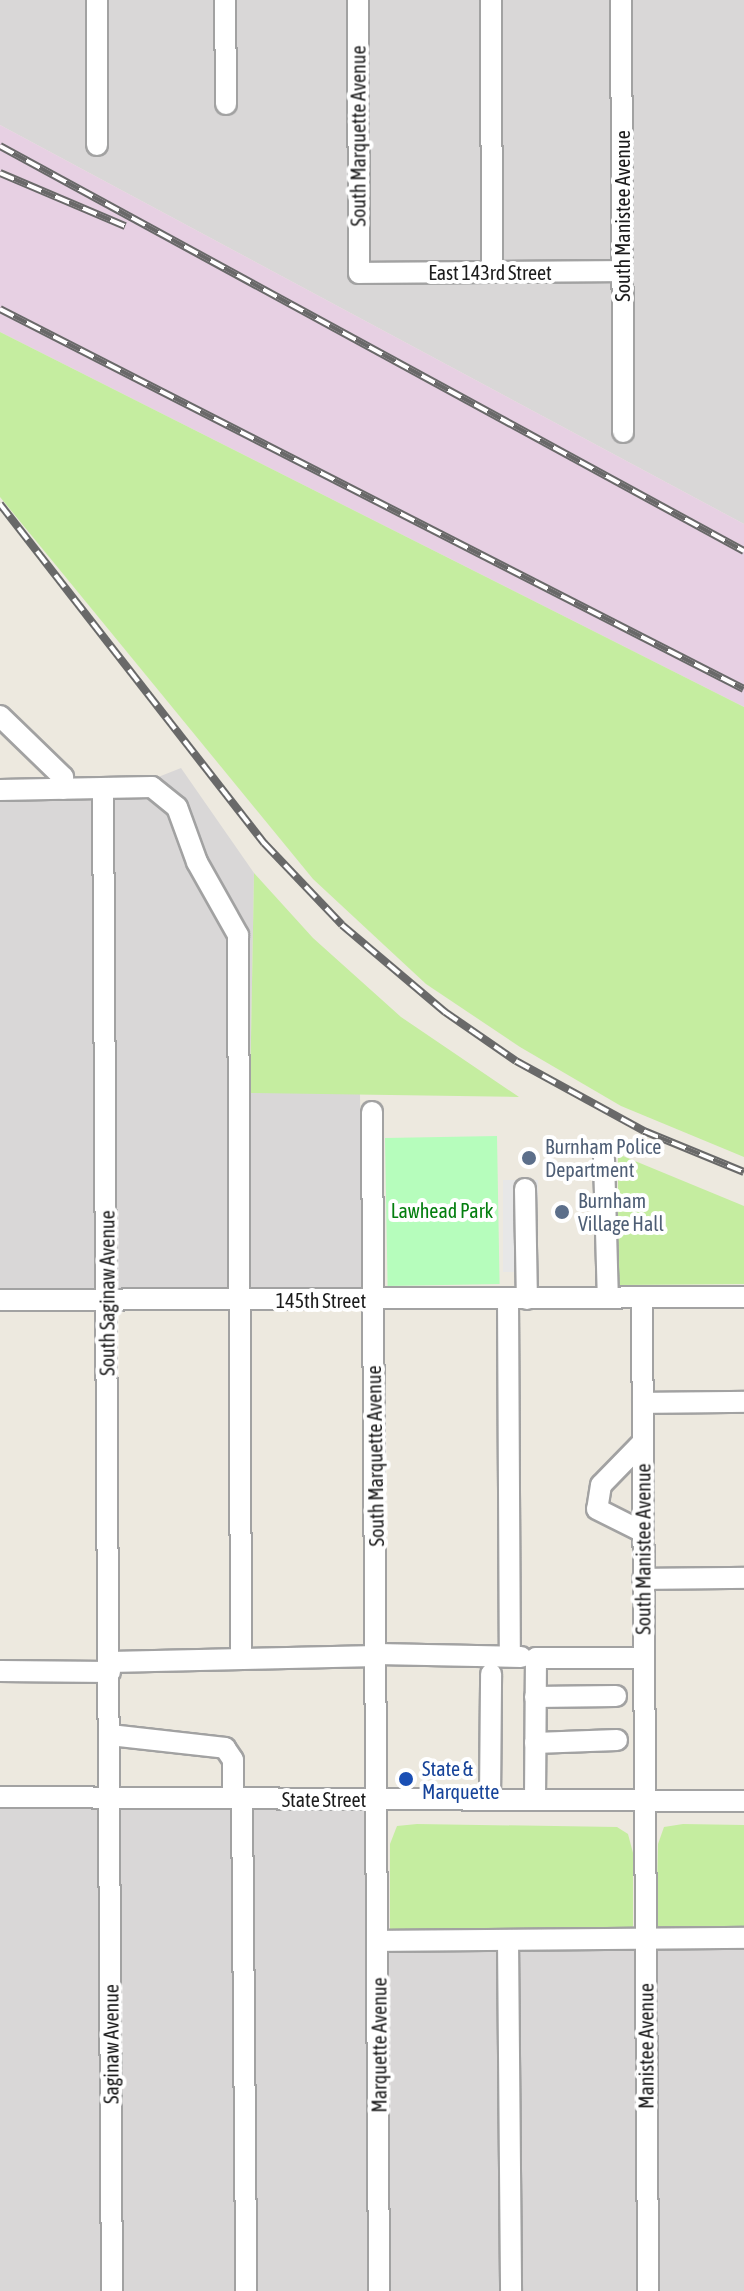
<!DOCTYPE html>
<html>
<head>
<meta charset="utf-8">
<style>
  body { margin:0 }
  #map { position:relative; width:744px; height:2291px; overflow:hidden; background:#ede9df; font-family:"Asap Condensed",sans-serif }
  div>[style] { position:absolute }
  .residential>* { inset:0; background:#d9d7d7 }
  .industrial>* { inset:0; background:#e7d0e3 }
  .grass>* { inset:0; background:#c5eda0 }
  .park>* { inset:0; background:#b6fdbc; transform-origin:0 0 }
  .parking>* { inset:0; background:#e7e7e7; transform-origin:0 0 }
  .roads { filter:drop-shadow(2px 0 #a2a2a2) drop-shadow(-2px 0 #a2a2a2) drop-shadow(0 2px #a2a2a2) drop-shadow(0 -2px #a2a2a2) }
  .minor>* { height:20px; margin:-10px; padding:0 10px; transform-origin:10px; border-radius:10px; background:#fff }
  .rail>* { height:8px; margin-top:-4px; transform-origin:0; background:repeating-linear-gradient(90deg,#fff 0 15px,#696969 0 30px); box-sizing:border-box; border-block:2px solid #696969 }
  .dots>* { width:22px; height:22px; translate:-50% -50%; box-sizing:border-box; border:4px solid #fff; border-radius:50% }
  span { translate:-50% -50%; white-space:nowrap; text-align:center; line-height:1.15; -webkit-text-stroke:8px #fff; paint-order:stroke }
  .street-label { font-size:20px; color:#1b1b1b }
  .service-label { font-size:20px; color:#4e5e75 }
  .left { translate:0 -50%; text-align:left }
  .park-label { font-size:20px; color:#037e0e }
  .transit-label { font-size:20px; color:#164399 }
</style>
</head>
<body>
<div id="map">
  <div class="residential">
    <div style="clip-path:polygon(0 0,744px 0,744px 524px,0 125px)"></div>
    <div style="clip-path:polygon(181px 768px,254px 873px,250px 1092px,360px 1094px,363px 1290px,0 1289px,0 791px,138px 785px)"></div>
    <div style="clip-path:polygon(0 1797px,378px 1799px,378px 1940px,744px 1938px,744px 2291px,0 2291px)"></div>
  </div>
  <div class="industrial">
    <div style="clip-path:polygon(0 125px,744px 524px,744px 707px,0 332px)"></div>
  </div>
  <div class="grass">
    <div style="clip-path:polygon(0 332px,744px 707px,744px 1157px,621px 1106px,520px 1047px,426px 984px,313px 879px,0 497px)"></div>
    <div style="clip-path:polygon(254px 873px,313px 938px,401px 1017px,519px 1097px,250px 1093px)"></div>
    <div style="clip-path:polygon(618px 1154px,744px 1206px,744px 1284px,618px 1285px)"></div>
    <div style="clip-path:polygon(417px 1824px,617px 1827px,628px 1834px,633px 1853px,633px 1936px,390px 1936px,390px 1844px,397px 1826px)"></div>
    <div style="clip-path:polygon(683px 1824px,744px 1825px,744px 1937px,656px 1937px,658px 1844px,664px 1827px)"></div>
  </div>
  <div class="park">
    <div style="left:497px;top:1136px;width:148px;height:112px;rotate:89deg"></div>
  </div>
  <div class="parking">
    <div style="left:503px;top:1180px;width:35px;height:92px"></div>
  </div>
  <div class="roads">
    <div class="minor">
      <div style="left:97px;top:0;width:145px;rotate:90deg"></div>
      <div style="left:225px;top:0;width:104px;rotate:89.4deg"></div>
      <div style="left:358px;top:0;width:273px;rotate:89.8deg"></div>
      <div style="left:359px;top:273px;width:263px;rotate:-0.4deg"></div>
      <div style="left:491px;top:0;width:272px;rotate:89.8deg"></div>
      <div style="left:621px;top:0;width:432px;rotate:89.7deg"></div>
      <div style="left:0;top:716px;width:88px;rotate:44.1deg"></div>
      <div style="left:63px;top:777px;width:12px;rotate:90deg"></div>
      <div style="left:103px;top:788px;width:1503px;rotate:89.66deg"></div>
      <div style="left:0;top:790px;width:152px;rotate:-1.1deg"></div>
      <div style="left:152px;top:787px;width:32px;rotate:39deg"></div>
      <div style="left:177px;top:807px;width:59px;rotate:70deg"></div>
      <div style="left:197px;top:862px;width:84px;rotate:60.7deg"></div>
      <div style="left:238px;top:935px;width:724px;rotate:89.76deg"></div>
      <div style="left:372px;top:1112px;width:1179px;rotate:89.66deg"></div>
      <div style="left:604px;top:1159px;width:139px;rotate:88.4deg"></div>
      <div style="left:525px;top:1189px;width:110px;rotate:89deg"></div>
      <div style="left:642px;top:1298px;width:993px;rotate:89.65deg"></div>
      <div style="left:508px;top:1299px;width:357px;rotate:89.7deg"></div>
      <div style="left:0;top:1300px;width:744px;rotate:-0.23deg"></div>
      <div style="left:643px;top:1403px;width:101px;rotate:-0.6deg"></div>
      <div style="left:643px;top:1442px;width:60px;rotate:134.3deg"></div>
      <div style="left:601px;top:1485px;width:24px;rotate:99deg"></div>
      <div style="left:597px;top:1509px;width:51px;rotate:26.6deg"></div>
      <div style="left:643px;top:1579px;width:101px;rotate:-0.6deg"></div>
      <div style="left:377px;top:1654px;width:144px;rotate:1.2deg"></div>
      <div style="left:110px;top:1662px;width:267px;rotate:-1.3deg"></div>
      <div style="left:0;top:1671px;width:110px;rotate:0.5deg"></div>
      <div style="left:535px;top:1697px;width:81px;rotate:-0.7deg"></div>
      <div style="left:110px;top:1735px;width:116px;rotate:6.4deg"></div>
      <div style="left:225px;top:1748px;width:14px;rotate:56deg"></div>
      <div style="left:233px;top:1760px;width:38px;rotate:90deg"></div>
      <div style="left:535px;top:1743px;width:82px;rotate:-2.1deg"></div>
      <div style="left:0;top:1797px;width:744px;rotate:0.31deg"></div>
      <div style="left:242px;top:1798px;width:493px;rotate:89.5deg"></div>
      <div style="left:490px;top:1800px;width:126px;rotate:-89.5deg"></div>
      <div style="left:535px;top:1800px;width:142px;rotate:-89.6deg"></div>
      <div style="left:536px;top:1658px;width:108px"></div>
      <div style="left:508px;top:1940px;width:351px;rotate:89.5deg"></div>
      <div style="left:378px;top:1941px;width:366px;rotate:-0.5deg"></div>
    </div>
  </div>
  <div class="rail">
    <div style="left:0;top:146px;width:847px;rotate:28.56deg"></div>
    <div style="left:0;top:173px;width:136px;rotate:23deg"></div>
    <div style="left:0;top:309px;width:835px;rotate:27.06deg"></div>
    <div style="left:0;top:504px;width:430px;rotate:52.1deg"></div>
    <div style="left:264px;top:843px;width:113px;rotate:46.4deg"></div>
    <div style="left:342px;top:925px;width:135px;rotate:40.2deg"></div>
    <div style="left:445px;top:1012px;width:86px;rotate:34.6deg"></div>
    <div style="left:516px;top:1061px;width:146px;rotate:28.7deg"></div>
    <div style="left:644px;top:1131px;width:108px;rotate:22.3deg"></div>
  </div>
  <div class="dots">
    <div style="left:529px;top:1158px;background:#5c6f8a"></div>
    <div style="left:562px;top:1212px;background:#5c6f8a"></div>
    <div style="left:406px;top:1779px;background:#1a4fb4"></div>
  </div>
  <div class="street-label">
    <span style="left:358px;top:136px;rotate:-90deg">South Marquette Avenue</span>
    <span style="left:622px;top:216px;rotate:-90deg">South Manistee Avenue</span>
    <span style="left:490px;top:272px">East 143rd Street</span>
    <span style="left:107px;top:1293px;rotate:-90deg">South Saginaw Avenue</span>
    <span style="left:321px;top:1300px">145th Street</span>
    <span style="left:375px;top:1456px;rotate:-91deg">South Marquette Avenue</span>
    <span style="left:643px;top:1549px;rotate:-90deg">South Manistee Avenue</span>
    <span style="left:324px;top:1799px">State Street</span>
    <span style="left:111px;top:2044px;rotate:-90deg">Saginaw Avenue</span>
    <span style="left:379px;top:2045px;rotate:-90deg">Marquette Avenue</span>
    <span style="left:646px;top:2046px;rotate:-90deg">Manistee Avenue</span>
  </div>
  <div class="service-label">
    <span class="left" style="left:545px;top:1158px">Burnham Police<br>Department</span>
    <span class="left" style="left:578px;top:1212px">Burnham<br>Village Hall</span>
  </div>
  <div class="park-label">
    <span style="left:442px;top:1210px">Lawhead Park</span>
  </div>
  <div class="transit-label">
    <span class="left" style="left:422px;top:1780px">State &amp;<br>Marquette</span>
  </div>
</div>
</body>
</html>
